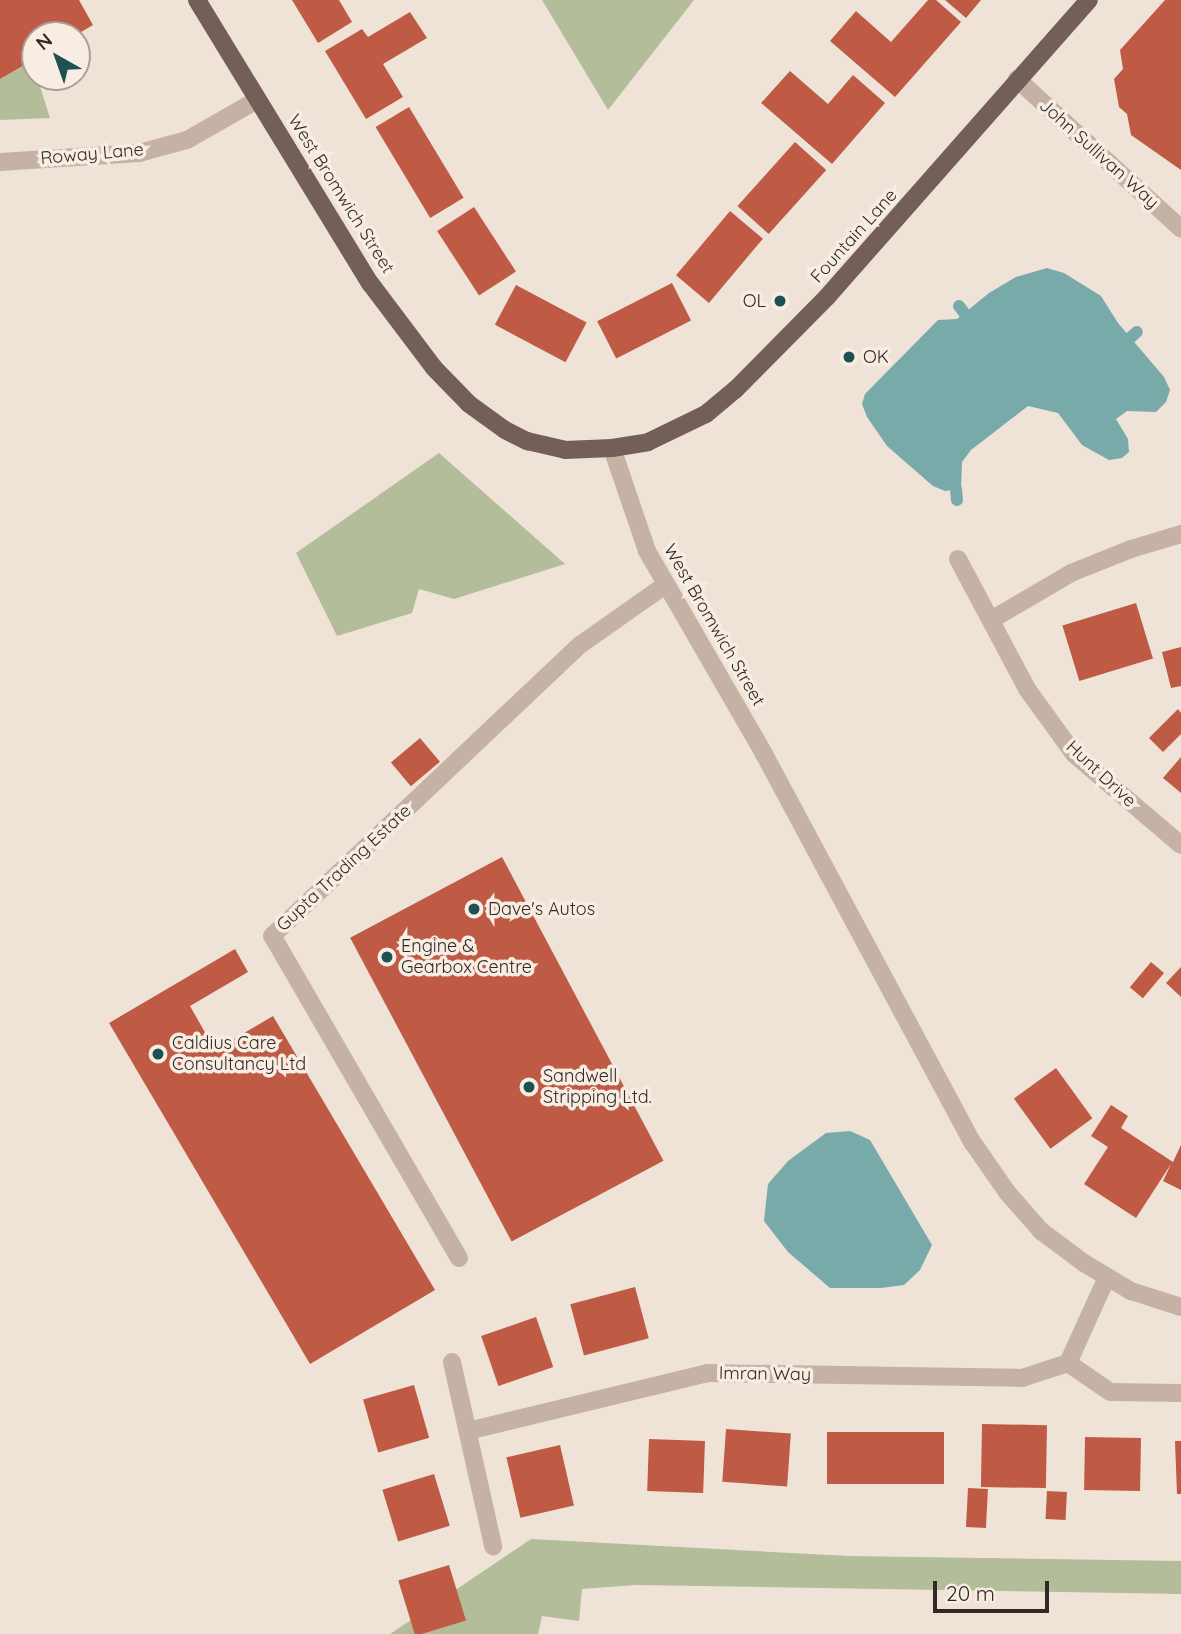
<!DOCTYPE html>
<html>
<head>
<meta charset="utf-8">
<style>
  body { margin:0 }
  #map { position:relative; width:1181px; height:1634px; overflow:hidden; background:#efe3d8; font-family:Quicksand,sans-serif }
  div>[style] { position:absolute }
  .green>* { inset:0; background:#b3bd99 }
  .water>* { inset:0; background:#78aaa9 }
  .stream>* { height:12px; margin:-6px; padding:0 6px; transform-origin:6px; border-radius:6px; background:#78aaa9 }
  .building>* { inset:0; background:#bf5b45; transform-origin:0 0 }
  .minor>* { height:18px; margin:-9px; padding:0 9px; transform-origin:9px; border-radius:9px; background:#c6b2a5 }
  .major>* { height:18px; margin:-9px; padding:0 9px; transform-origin:9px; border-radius:9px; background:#735f57 }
  .dots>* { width:19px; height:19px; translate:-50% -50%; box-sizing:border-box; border:4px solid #f7ede3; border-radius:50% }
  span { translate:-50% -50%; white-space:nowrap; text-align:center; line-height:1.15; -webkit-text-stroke:7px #f7ede3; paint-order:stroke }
  .street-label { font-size:18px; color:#322926 }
  .poi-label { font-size:18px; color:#322926 }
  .right { translate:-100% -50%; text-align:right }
  .left { translate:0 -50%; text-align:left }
  .north { position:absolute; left:21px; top:21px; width:70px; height:70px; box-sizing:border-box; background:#f7ede3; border:2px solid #a89f97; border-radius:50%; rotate:320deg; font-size:19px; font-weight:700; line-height:28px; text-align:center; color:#322926 }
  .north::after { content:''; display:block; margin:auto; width:24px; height:32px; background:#1e5151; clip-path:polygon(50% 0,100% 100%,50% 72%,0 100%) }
  .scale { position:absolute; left:933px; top:1581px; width:116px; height:32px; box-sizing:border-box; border:4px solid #322926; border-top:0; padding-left:9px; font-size:21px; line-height:24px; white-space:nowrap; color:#322926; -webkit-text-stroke:5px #f7ede3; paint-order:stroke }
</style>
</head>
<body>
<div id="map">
  <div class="green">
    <div style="clip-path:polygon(542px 0,694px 0,608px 110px)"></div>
    <div style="clip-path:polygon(32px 61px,50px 118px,0 120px,0 79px)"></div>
    <div style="clip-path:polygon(439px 453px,565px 564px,454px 599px,419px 589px,412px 613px,337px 636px,296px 553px)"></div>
    <div style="clip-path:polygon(531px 1539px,848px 1556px,1181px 1561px,1181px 1594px,636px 1585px,582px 1589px,579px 1621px,542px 1616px,538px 1634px,390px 1634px)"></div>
  </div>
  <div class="water">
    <div style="clip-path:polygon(1047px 268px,1064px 273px,1101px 296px,1118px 323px,1164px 377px,1170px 390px,1166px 402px,1156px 412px,1127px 411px,1116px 419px,1128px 439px,1129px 452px,1122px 458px,1109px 460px,1082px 445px,1058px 413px,1028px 406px,971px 450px,962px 462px,961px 489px,945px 491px,933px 486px,887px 446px,867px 417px,862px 404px,865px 394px,938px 320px,957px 319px,989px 293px,1016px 277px)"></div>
    <div style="clip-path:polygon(850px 1131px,870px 1140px,932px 1245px,920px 1270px,904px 1285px,881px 1288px,830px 1288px,788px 1252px,764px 1221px,768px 1184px,788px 1161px,826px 1133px)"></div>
  </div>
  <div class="stream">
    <div style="left:959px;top:306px;width:10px;rotate:53deg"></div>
    <div style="left:1130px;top:338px;width:9px;rotate:-41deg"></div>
    <div style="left:956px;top:489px;width:11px;rotate:85deg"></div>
  </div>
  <div class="building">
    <div style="clip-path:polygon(0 0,79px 0,93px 25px,76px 35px,35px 35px,35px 59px,0 79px)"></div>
    <div style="clip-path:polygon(292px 0,339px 0,352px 22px,318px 43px)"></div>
    <div style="clip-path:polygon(928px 0,936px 0,961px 22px,895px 97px,830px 41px,856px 11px,891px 42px)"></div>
    <div style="clip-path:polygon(945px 0,981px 0,966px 18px)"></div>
    <div style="clip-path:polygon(1165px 0,1181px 0,1181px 170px,1131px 135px,1127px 114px,1119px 107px,1114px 79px,1123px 69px,1120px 50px)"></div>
    <div style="clip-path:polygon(410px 12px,427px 38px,383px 64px,403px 97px,366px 119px,325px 51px,362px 29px,368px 37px)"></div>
    <div style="clip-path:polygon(790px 71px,828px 104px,853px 75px,885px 103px,832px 164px,761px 103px)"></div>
    <div style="left:409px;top:107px;width:106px;height:39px;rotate:59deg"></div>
    <div style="left:795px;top:142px;width:42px;height:86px;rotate:42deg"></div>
    <div style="left:474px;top:207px;width:77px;height:44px;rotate:57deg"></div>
    <div style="left:730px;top:211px;width:43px;height:84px;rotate:40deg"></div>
    <div style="left:672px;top:283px;width:42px;height:84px;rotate:63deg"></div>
    <div style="left:516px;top:285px;width:80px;height:45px;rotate:28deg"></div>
    <div style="left:1136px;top:603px;width:58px;height:77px;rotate:73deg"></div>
    <div style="clip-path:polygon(1181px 647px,1181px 686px,1171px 688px,1162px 652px)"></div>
    <div style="clip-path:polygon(1178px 709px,1181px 713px,1181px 734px,1163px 752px,1149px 738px)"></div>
    <div style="left:420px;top:738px;width:31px;height:38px;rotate:50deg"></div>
    <div style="clip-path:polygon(1181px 757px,1181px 793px,1163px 778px)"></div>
    <div style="left:502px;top:857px;width:344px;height:172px;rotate:62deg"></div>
    <div style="clip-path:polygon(235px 949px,248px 972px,190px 1006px,215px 1050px,273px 1016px,435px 1290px,310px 1364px,109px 1023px)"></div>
    <div style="left:1151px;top:962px;width:17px;height:33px;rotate:40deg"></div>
    <div style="clip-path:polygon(1181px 967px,1181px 997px,1166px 983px)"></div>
    <div style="left:1056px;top:1068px;width:62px;height:52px;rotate:54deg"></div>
    <div style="clip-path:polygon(1111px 1105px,1128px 1116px,1121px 1128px,1173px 1162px,1181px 1145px,1181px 1190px,1163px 1181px,1171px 1164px,1136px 1218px,1084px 1184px,1108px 1147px,1091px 1136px)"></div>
    <div style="left:635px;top:1287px;width:53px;height:67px;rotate:75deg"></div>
    <div style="left:536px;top:1317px;width:53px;height:58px;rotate:71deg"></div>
    <div style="left:414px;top:1385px;width:55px;height:53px;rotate:74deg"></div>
    <div style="left:982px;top:1424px;width:65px;height:63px;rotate:1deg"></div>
    <div style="left:726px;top:1429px;width:65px;height:53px;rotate:4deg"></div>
    <div style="left:827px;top:1432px;width:117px;height:52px"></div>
    <div style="left:1085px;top:1437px;width:56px;height:53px;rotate:1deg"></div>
    <div style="left:649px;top:1439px;width:56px;height:52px;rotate:2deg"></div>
    <div style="clip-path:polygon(1175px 1441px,1181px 1441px,1181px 1494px,1177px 1494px)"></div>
    <div style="left:560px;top:1445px;width:62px;height:55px;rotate:77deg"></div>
    <div style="left:434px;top:1474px;width:54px;height:54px;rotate:73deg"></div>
    <div style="left:968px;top:1488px;width:20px;height:39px;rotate:3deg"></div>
    <div style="left:1047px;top:1491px;width:20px;height:28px;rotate:3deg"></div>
    <div style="left:449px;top:1565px;width:58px;height:53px;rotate:73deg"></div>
  </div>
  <div class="minor">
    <div style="left:1017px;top:79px;width:222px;rotate:42.4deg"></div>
    <div style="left:0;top:162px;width:139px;rotate:-3.7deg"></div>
    <div style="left:139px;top:153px;width:50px;rotate:-15.2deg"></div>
    <div style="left:187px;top:140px;width:81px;rotate:-29.7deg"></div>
    <div style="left:612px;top:448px;width:109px;rotate:71.2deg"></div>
    <div style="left:647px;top:551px;width:234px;rotate:60deg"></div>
    <div style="left:764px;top:754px;width:442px;rotate:61.8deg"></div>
    <div style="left:973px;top:1143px;width:60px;rotate:55.2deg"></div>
    <div style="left:1007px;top:1192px;width:52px;rotate:48.9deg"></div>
    <div style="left:1041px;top:1231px;width:54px;rotate:36.7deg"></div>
    <div style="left:1084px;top:1263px;width:55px;rotate:30.8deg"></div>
    <div style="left:1131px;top:1291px;width:52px;rotate:17.7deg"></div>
    <div style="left:958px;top:559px;width:147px;rotate:62deg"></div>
    <div style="left:1027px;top:689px;width:80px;rotate:54.1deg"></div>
    <div style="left:1074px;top:754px;width:140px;rotate:40.4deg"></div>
    <div style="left:991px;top:620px;width:93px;rotate:-30.4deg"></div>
    <div style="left:1071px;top:573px;width:65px;rotate:-21.8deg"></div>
    <div style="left:1131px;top:549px;width:52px;rotate:-16.7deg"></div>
    <div style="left:459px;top:1258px;width:372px;rotate:-120.1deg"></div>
    <div style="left:272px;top:936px;width:424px;rotate:-43.4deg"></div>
    <div style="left:580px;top:645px;width:104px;rotate:-35.2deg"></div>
    <div style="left:452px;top:1362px;width:189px;rotate:77.4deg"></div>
    <div style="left:1068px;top:1363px;width:51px;rotate:34.6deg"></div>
    <div style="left:1110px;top:1392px;width:71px;rotate:0.8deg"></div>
    <div style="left:468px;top:1431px;width:247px;rotate:-13.6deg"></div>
    <div style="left:708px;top:1373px;width:314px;rotate:0.9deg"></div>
    <div style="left:1022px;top:1378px;width:48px;rotate:-18.1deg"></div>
    <div style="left:1068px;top:1363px;width:94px;rotate:-65.6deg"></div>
  </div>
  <div class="major">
    <div style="left:197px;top:0;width:332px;rotate:58.6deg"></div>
    <div style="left:370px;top:283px;width:106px;rotate:53deg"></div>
    <div style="left:434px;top:368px;width:50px;rotate:45.8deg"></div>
    <div style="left:469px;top:404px;width:44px;rotate:35.8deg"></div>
    <div style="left:505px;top:430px;width:25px;rotate:27deg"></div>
    <div style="left:527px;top:441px;width:39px;rotate:13deg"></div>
    <div style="left:565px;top:450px;width:47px;rotate:-2.4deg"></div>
    <div style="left:612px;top:448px;width:36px;rotate:-9deg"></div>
    <div style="left:648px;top:442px;width:64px;rotate:-25.8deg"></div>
    <div style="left:706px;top:414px;width:38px;rotate:-40deg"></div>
    <div style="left:735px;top:390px;width:131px;rotate:-45.3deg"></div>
    <div style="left:827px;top:297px;width:396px;rotate:-48.6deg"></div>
  </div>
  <div class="dots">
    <div style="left:780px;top:301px;background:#1e5151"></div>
    <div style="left:849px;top:357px;background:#1e5151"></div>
    <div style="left:474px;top:909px;background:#1e5151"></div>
    <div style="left:387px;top:957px;background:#1e5151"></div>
    <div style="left:158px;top:1054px;background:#1e5151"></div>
    <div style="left:529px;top:1087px;background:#1e5151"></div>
  </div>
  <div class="street-label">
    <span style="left:92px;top:154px;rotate:-5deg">Roway Lane</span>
    <span style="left:1099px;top:154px;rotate:42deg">John Sullivan Way</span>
    <span style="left:341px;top:194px;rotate:58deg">West Bromwich Street</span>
    <span style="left:854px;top:236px;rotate:-48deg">Fountain Lane</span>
    <span style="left:714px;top:625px;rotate:60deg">West Bromwich Street</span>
    <span style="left:1101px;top:774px;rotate:43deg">Hunt Drive</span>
    <span style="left:344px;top:868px;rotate:-43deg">Gupta Trading Estate</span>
    <span style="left:765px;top:1374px;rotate:1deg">Imran Way</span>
  </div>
  <div class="poi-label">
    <span class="right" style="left:766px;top:301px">OL</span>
    <span class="left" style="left:863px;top:357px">OK</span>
    <span class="left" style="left:488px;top:909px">Dave's Autos</span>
    <span class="left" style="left:401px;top:957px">Engine &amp;<br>Gearbox Centre</span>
    <span class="left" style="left:172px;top:1054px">Caldius Care<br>Consultancy Ltd</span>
    <span class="left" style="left:543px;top:1087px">Sandwell<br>Stripping Ltd.</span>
  </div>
  <div class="north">N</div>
  <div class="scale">20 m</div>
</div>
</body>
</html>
